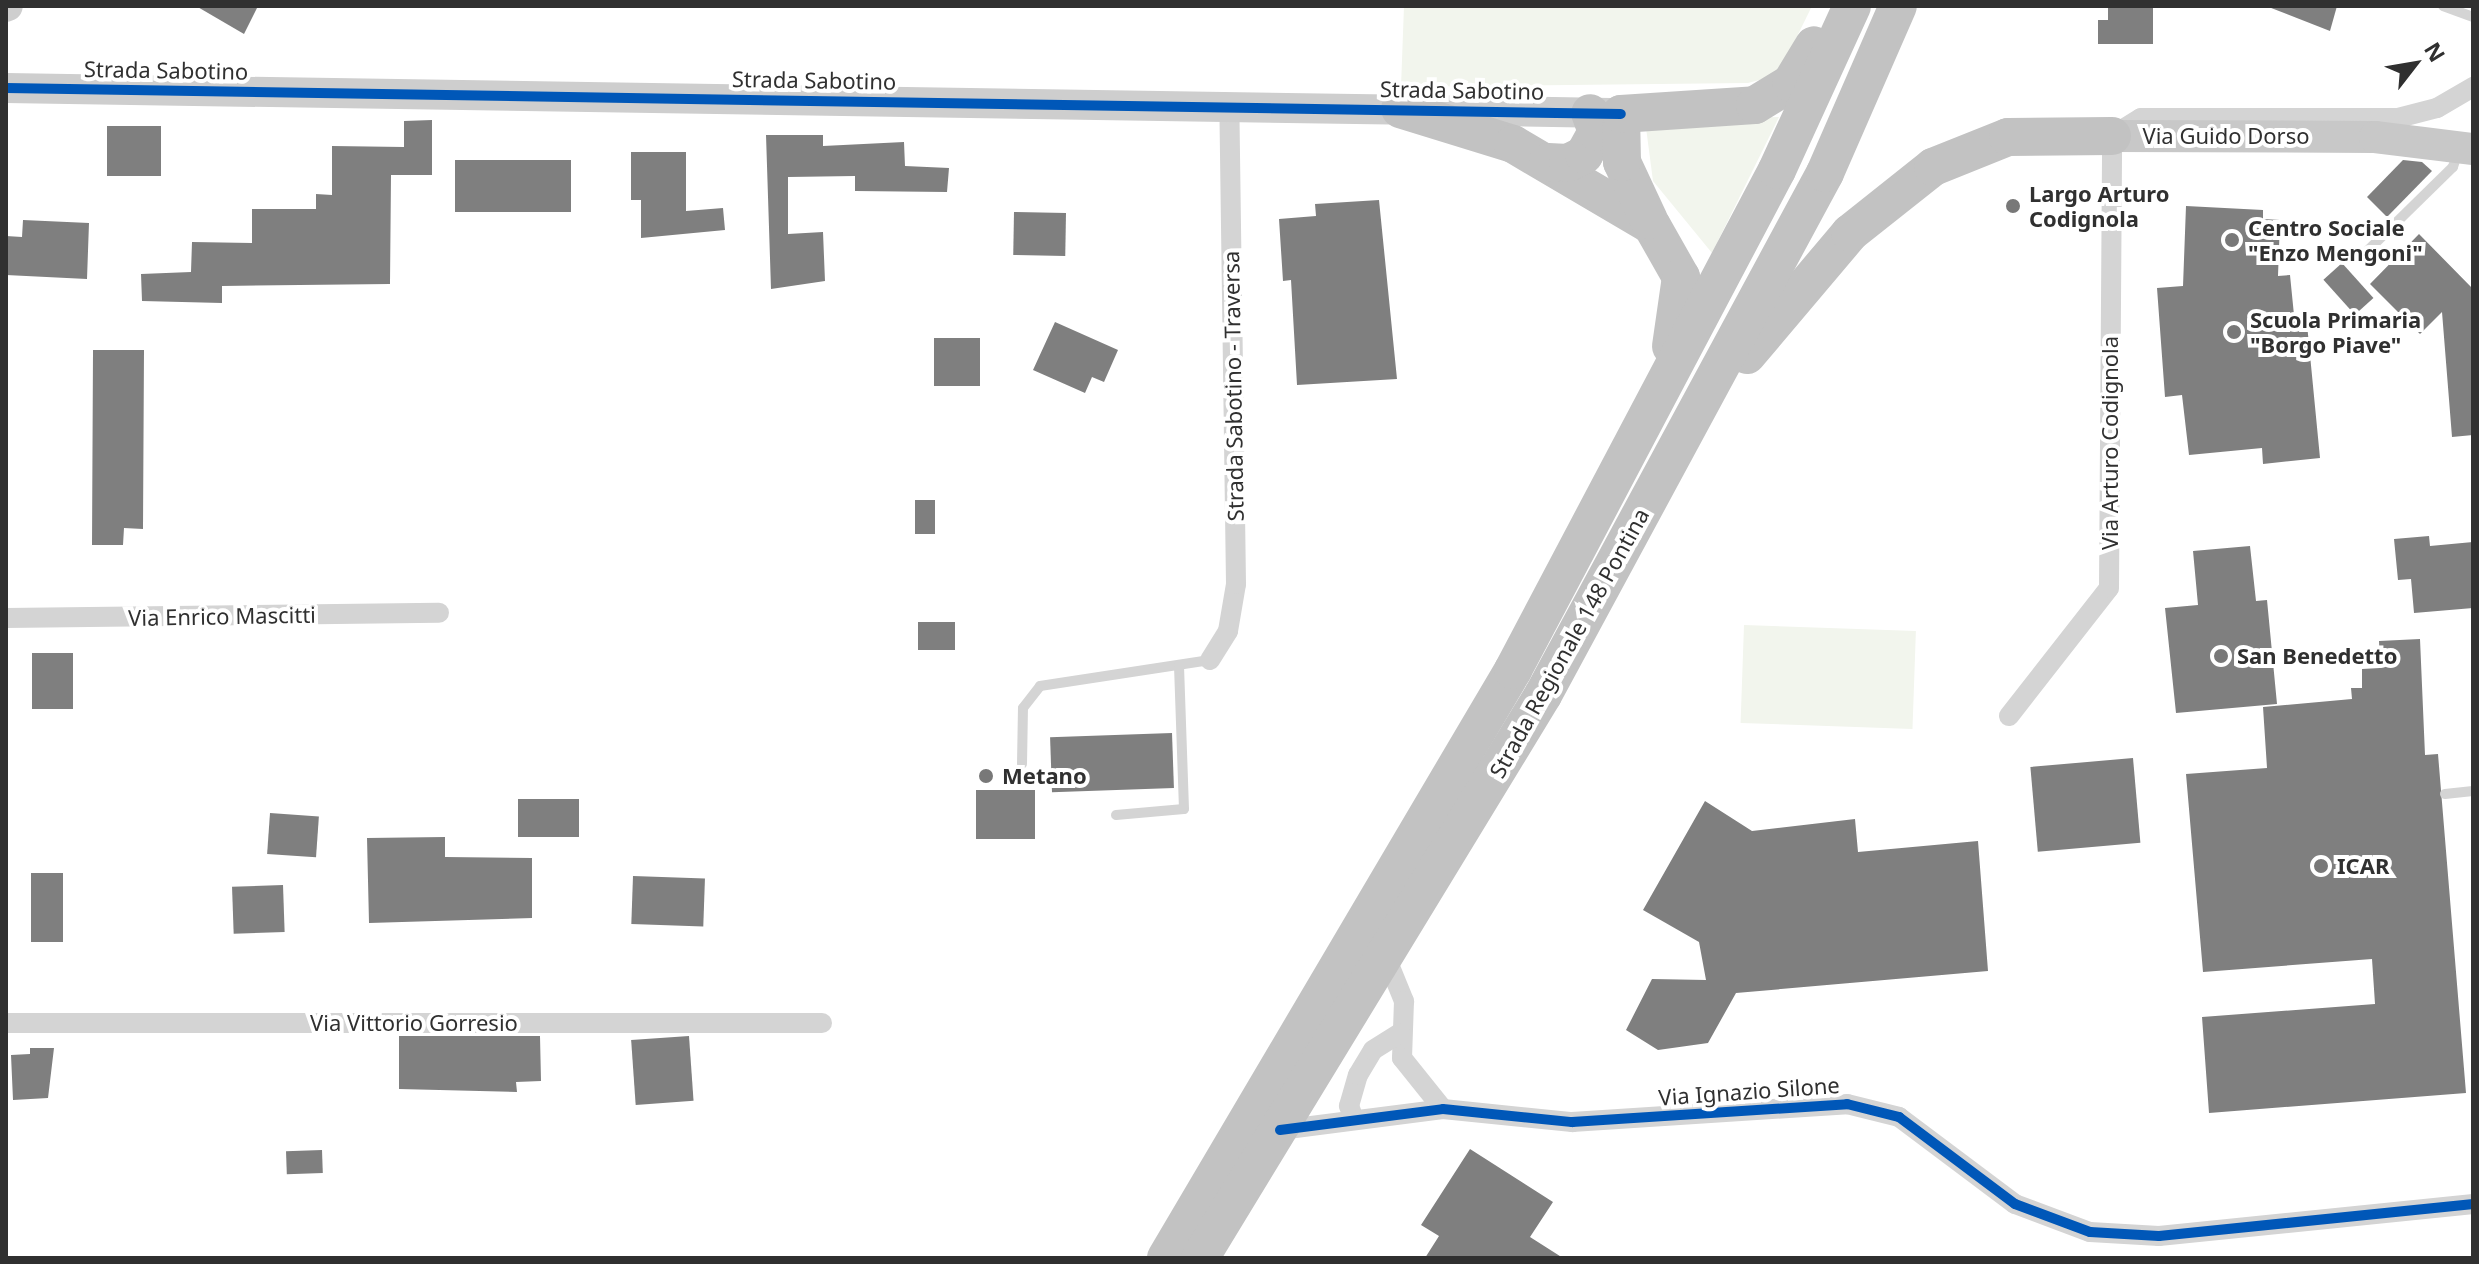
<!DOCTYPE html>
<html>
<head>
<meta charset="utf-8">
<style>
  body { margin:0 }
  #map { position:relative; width:2479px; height:1264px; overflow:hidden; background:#fff; font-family:"Noto Sans",sans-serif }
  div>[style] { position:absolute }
  .green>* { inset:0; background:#f2f5ed; transform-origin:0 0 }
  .building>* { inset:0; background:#7f7f7f; transform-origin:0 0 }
  .lane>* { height:10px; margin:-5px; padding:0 5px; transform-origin:5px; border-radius:5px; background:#d4d4d4 }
  .street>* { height:20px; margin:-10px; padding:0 10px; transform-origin:10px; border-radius:10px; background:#d4d4d4 }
  .secondary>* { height:30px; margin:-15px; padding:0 15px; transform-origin:15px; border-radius:15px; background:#cecece }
  .primary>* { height:32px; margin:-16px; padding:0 16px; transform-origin:16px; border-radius:16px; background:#c8c8c8 }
  .highway>* { height:38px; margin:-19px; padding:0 19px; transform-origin:19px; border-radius:19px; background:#c2c2c2 }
  .cycleway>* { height:10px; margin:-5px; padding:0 5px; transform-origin:5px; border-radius:5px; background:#0057b8 }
  .dots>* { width:22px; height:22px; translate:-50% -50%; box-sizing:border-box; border:4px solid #fff; border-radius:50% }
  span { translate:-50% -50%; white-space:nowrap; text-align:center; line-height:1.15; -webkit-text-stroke:8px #fff; paint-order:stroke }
  .street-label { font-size:22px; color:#303030 }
  .poi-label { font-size:22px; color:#303030; font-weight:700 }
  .left { translate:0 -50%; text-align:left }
  .frame { position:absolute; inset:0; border:8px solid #303030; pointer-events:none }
  .north { position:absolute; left:2375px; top:24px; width:80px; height:80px; -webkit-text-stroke:6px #fff; paint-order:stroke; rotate:59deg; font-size:22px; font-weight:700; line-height:32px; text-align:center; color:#303030 }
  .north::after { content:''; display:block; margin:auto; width:28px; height:36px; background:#303030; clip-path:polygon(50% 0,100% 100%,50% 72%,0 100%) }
</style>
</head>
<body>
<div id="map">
  <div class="green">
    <div style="clip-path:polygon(1404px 6px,1812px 6px,1778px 75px,1748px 83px,1401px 87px)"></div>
    <div style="clip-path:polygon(1779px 117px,1712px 253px,1653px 181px,1645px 120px)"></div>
    <div style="left:1744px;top:625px;width:172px;height:98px;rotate:2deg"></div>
  </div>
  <div class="building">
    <div style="clip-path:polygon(196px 6px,258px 6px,244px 34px)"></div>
    <div style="clip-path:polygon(2108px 6px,2153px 6px,2153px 44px,2098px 44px,2098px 20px,2108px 20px)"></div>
    <div style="clip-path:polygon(2266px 6px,2337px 6px,2330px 31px)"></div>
    <div style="clip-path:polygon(432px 120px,432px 175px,391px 175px,390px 284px,222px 286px,222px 303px,142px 301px,141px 274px,191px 272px,192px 242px,252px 243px,252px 209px,316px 209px,316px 194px,332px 195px,332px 146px,404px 147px,404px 121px)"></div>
    <div style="left:107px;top:126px;width:54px;height:50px"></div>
    <div style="clip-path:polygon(766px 135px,823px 135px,823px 146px,904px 142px,905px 166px,949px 168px,947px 192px,855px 191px,855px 176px,788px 177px,788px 234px,823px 232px,825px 281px,771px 289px)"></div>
    <div style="clip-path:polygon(631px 152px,686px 152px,686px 211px,723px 208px,725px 230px,641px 238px,641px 200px,631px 200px)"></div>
    <div style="left:455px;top:160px;width:116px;height:52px"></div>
    <div style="clip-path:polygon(2403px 160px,2422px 162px,2432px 171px,2387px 217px,2367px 197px)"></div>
    <div style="clip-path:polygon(1379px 200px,1397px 379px,1297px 385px,1291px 280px,1283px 281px,1279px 219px,1316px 216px,1315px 204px)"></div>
    <div style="clip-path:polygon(2186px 206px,2263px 210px,2263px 219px,2280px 220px,2278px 276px,2290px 275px,2295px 325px,2307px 324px,2320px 458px,2263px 464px,2262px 448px,2189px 455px,2182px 395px,2165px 397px,2157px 288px,2183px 286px)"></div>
    <div style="left:1014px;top:212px;width:52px;height:43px;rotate:1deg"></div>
    <div style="clip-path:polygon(23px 220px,89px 223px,87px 279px,6px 275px,6px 236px,22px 237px)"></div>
    <div style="clip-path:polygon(2419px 234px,2473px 289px,2473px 435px,2452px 437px,2442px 312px,2420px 334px,2370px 284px)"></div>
    <div style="left:2342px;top:263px;width:47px;height:25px;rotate:48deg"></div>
    <div style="clip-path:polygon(1055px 322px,1118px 350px,1104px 382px,1092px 377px,1085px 393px,1033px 370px)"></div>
    <div style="left:980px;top:338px;width:48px;height:46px;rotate:90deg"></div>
    <div style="clip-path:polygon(93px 350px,144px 350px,143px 529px,124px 528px,123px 545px,92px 545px)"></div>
    <div style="left:915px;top:500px;width:20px;height:34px"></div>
    <div style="clip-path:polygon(2429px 536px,2430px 546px,2473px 542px,2473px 608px,2414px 613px,2411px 579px,2398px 580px,2394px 539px)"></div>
    <div style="clip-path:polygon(2250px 546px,2256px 601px,2267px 600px,2277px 704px,2176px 713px,2165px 608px,2198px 605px,2193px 551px)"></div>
    <div style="left:918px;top:622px;width:37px;height:28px"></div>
    <div style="clip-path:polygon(2420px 639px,2425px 755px,2438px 754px,2466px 1093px,2209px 1113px,2202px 1017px,2375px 1004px,2372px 959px,2203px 972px,2186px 774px,2267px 768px,2263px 707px,2352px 699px,2351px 688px,2362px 688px,2362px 669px,2380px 668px,2379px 641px)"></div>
    <div style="left:32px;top:653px;width:41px;height:56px"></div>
    <div style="left:1172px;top:733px;width:55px;height:122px;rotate:88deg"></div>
    <div style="left:2133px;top:758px;width:85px;height:103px;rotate:85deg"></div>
    <div style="left:976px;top:790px;width:59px;height:49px"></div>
    <div style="left:579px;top:799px;width:38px;height:61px;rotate:90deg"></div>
    <div style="clip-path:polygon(1705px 801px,1752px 831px,1855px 819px,1858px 852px,1978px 841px,1988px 971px,1736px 993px,1708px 1043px,1658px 1050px,1626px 1030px,1652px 979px,1706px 980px,1699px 942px,1643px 910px)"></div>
    <div style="left:270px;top:813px;width:49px;height:41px;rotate:4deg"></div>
    <div style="clip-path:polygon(445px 837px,445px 857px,532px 858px,532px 918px,369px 923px,367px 838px)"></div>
    <div style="left:31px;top:873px;width:32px;height:69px"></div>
    <div style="left:633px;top:876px;width:72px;height:48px;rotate:2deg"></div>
    <div style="left:283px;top:885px;width:47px;height:51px;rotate:88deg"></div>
    <div style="clip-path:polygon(399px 1036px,540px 1036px,541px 1081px,516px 1082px,517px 1092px,399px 1089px)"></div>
    <div style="left:689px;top:1036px;width:65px;height:58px;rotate:86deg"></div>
    <div style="clip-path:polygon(30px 1048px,54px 1048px,48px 1098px,13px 1100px,11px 1055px,30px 1054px)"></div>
    <div style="clip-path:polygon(1470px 1149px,1553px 1202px,1530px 1237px,1563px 1258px,1425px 1258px,1439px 1236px,1421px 1225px)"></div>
    <div style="left:322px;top:1150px;width:23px;height:36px;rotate:88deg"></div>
  </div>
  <div class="lane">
    <div style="left:2443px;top:6px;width:32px;rotate:20deg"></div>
    <div style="left:2358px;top:260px;width:133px;rotate:-44.4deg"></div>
    <div style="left:2453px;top:167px;width:16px;rotate:-72deg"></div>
    <div style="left:1022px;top:764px;width:56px;rotate:-89deg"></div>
    <div style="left:1023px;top:708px;width:28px;rotate:-52deg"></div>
    <div style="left:1040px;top:686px;width:172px;rotate:-8.7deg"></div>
    <div style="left:2445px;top:794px;width:28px;rotate:-6deg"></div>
    <div style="left:1116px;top:815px;width:68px;rotate:-5deg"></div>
    <div style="left:1184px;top:809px;width:144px;rotate:-92deg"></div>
  </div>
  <div class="street">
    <div style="left:6px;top:618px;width:433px;rotate:-0.7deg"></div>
    <div style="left:1210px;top:660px;width:34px;rotate:-58deg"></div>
    <div style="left:1228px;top:631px;width:48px;rotate:-80.3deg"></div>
    <div style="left:1236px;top:584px;width:478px;rotate:-90.8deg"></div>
    <div style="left:2009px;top:716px;width:162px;rotate:-52deg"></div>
    <div style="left:2109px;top:588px;width:452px;rotate:-89.6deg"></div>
    <div style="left:2112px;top:136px;width:34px;rotate:-32deg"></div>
    <div style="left:2141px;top:118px;width:257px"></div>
    <div style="left:2398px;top:118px;width:40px;rotate:-14.4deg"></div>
    <div style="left:2437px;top:108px;width:42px;rotate:-30.3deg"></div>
    <div style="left:1386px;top:957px;width:48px;rotate:67.8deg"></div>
    <div style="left:1404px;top:1001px;width:57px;rotate:92deg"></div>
    <div style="left:1402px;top:1058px;width:65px;rotate:51.2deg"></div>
    <div style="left:6px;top:1023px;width:816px"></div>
    <div style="left:1354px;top:1119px;width:14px;rotate:-111deg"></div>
    <div style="left:1349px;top:1106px;width:32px;rotate:-74deg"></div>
    <div style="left:1358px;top:1075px;width:29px;rotate:-59deg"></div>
    <div style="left:1373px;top:1050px;width:32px;rotate:-32deg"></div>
    <div style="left:1280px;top:1130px;width:164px;rotate:-7.3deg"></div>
    <div style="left:1443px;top:1109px;width:130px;rotate:5.8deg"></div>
    <div style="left:1572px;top:1122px;width:276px;rotate:-3.7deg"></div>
    <div style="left:1847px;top:1104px;width:54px;rotate:14deg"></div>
    <div style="left:1899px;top:1117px;width:145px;rotate:36.9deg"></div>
    <div style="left:2015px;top:1204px;width:80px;rotate:20.5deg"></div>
    <div style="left:2090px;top:1232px;width:69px;rotate:3.3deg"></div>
    <div style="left:2159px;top:1236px;width:316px;rotate:-5.8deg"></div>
  </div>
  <div class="secondary">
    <div style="left:6px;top:7px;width:2px;rotate:-27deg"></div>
    <div style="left:6px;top:88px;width:1605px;rotate:0.89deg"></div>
  </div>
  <div class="primary">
    <div style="left:2112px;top:136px;width:263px;rotate:0.2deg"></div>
    <div style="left:2375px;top:137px;width:99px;rotate:7deg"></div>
  </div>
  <div class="highway">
    <div style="left:1400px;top:109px;width:118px;rotate:17.2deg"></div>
    <div style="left:1513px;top:144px;width:161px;rotate:30.5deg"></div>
    <div style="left:1652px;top:226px;width:59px;rotate:60.4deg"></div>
    <div style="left:1681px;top:277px;width:70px;rotate:98.2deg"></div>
    <div style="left:1548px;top:162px;width:20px;rotate:3deg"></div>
    <div style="left:1568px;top:163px;width:18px;rotate:-27deg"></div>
    <div style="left:1584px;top:155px;width:26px;rotate:-61deg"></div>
    <div style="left:1597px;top:132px;width:20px;rotate:-110deg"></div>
    <div style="left:1649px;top:220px;width:64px;rotate:-115deg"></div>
    <div style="left:1622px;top:162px;width:48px;rotate:-91.2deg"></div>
    <div style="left:1621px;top:114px;width:134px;rotate:-3.8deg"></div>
    <div style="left:1755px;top:105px;width:42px;rotate:-31.4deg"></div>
    <div style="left:1791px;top:83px;width:44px;rotate:-58.8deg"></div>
    <div style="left:1747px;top:355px;width:160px;rotate:-49.8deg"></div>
    <div style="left:1850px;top:233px;width:106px;rotate:-38.5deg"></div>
    <div style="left:1933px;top:167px;width:81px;rotate:-21.8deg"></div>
    <div style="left:2008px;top:137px;width:104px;rotate:-0.6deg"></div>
    <div style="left:1166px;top:1258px;width:683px;rotate:-59.45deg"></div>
    <div style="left:1513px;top:670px;width:565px;rotate:-62.17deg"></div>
    <div style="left:1777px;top:170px;width:180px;rotate:-65.4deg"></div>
    <div style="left:1200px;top:1258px;width:659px;rotate:-58.65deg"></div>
    <div style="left:1543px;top:695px;width:593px;rotate:-61.62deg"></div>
    <div style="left:1825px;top:173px;width:182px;rotate:-66.4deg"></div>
  </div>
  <div class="cycleway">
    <div style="left:6px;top:88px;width:1615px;rotate:0.92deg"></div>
    <div style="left:1280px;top:1130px;width:164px;rotate:-7.3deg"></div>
    <div style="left:1443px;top:1109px;width:130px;rotate:5.8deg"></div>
    <div style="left:1572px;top:1122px;width:276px;rotate:-3.7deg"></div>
    <div style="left:1847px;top:1104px;width:54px;rotate:14deg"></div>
    <div style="left:1899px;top:1117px;width:145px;rotate:36.9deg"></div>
    <div style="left:2015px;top:1204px;width:80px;rotate:20.5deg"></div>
    <div style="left:2090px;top:1232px;width:69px;rotate:3.3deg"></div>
    <div style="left:2159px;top:1236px;width:316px;rotate:-5.8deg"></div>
  </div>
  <div class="dots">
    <div style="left:2013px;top:206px;background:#787878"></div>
    <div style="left:2232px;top:240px;background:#787878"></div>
    <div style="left:2234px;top:332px;background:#787878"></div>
    <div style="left:2221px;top:656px;background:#787878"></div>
    <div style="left:986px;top:776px;background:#787878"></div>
    <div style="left:2321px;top:866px;background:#787878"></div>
  </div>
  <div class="street-label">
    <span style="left:166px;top:70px;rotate:1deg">Strada Sabotino</span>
    <span style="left:814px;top:80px;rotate:1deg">Strada Sabotino</span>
    <span style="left:1462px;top:90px;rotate:1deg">Strada Sabotino</span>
    <span style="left:2226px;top:136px">Via Guido Dorso</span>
    <span style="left:1233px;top:386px;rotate:-91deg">Strada Sabotino - Traversa</span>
    <span style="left:2110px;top:443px;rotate:-90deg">Via Arturo Codignola</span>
    <span style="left:222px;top:616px;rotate:-1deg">Via Enrico Mascitti</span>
    <span style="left:1569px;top:643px;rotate:-61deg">Strada Regionale 148 Pontina</span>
    <span style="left:414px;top:1023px">Via Vittorio Gorresio</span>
    <span style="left:1749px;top:1091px;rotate:-4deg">Via Ignazio Silone</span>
  </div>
  <div class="poi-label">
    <span class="left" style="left:2029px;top:206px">Largo Arturo<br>Codignola</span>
    <span class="left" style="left:2248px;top:240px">Centro Sociale<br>"Enzo Mengoni"</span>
    <span class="left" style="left:2250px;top:332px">Scuola Primaria<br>"Borgo Piave"</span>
    <span class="left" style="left:2237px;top:656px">San Benedetto</span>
    <span class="left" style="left:1002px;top:776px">Metano</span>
    <span class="left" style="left:2337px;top:866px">ICAR</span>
  </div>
  <div class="frame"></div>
  <div class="north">N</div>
</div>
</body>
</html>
